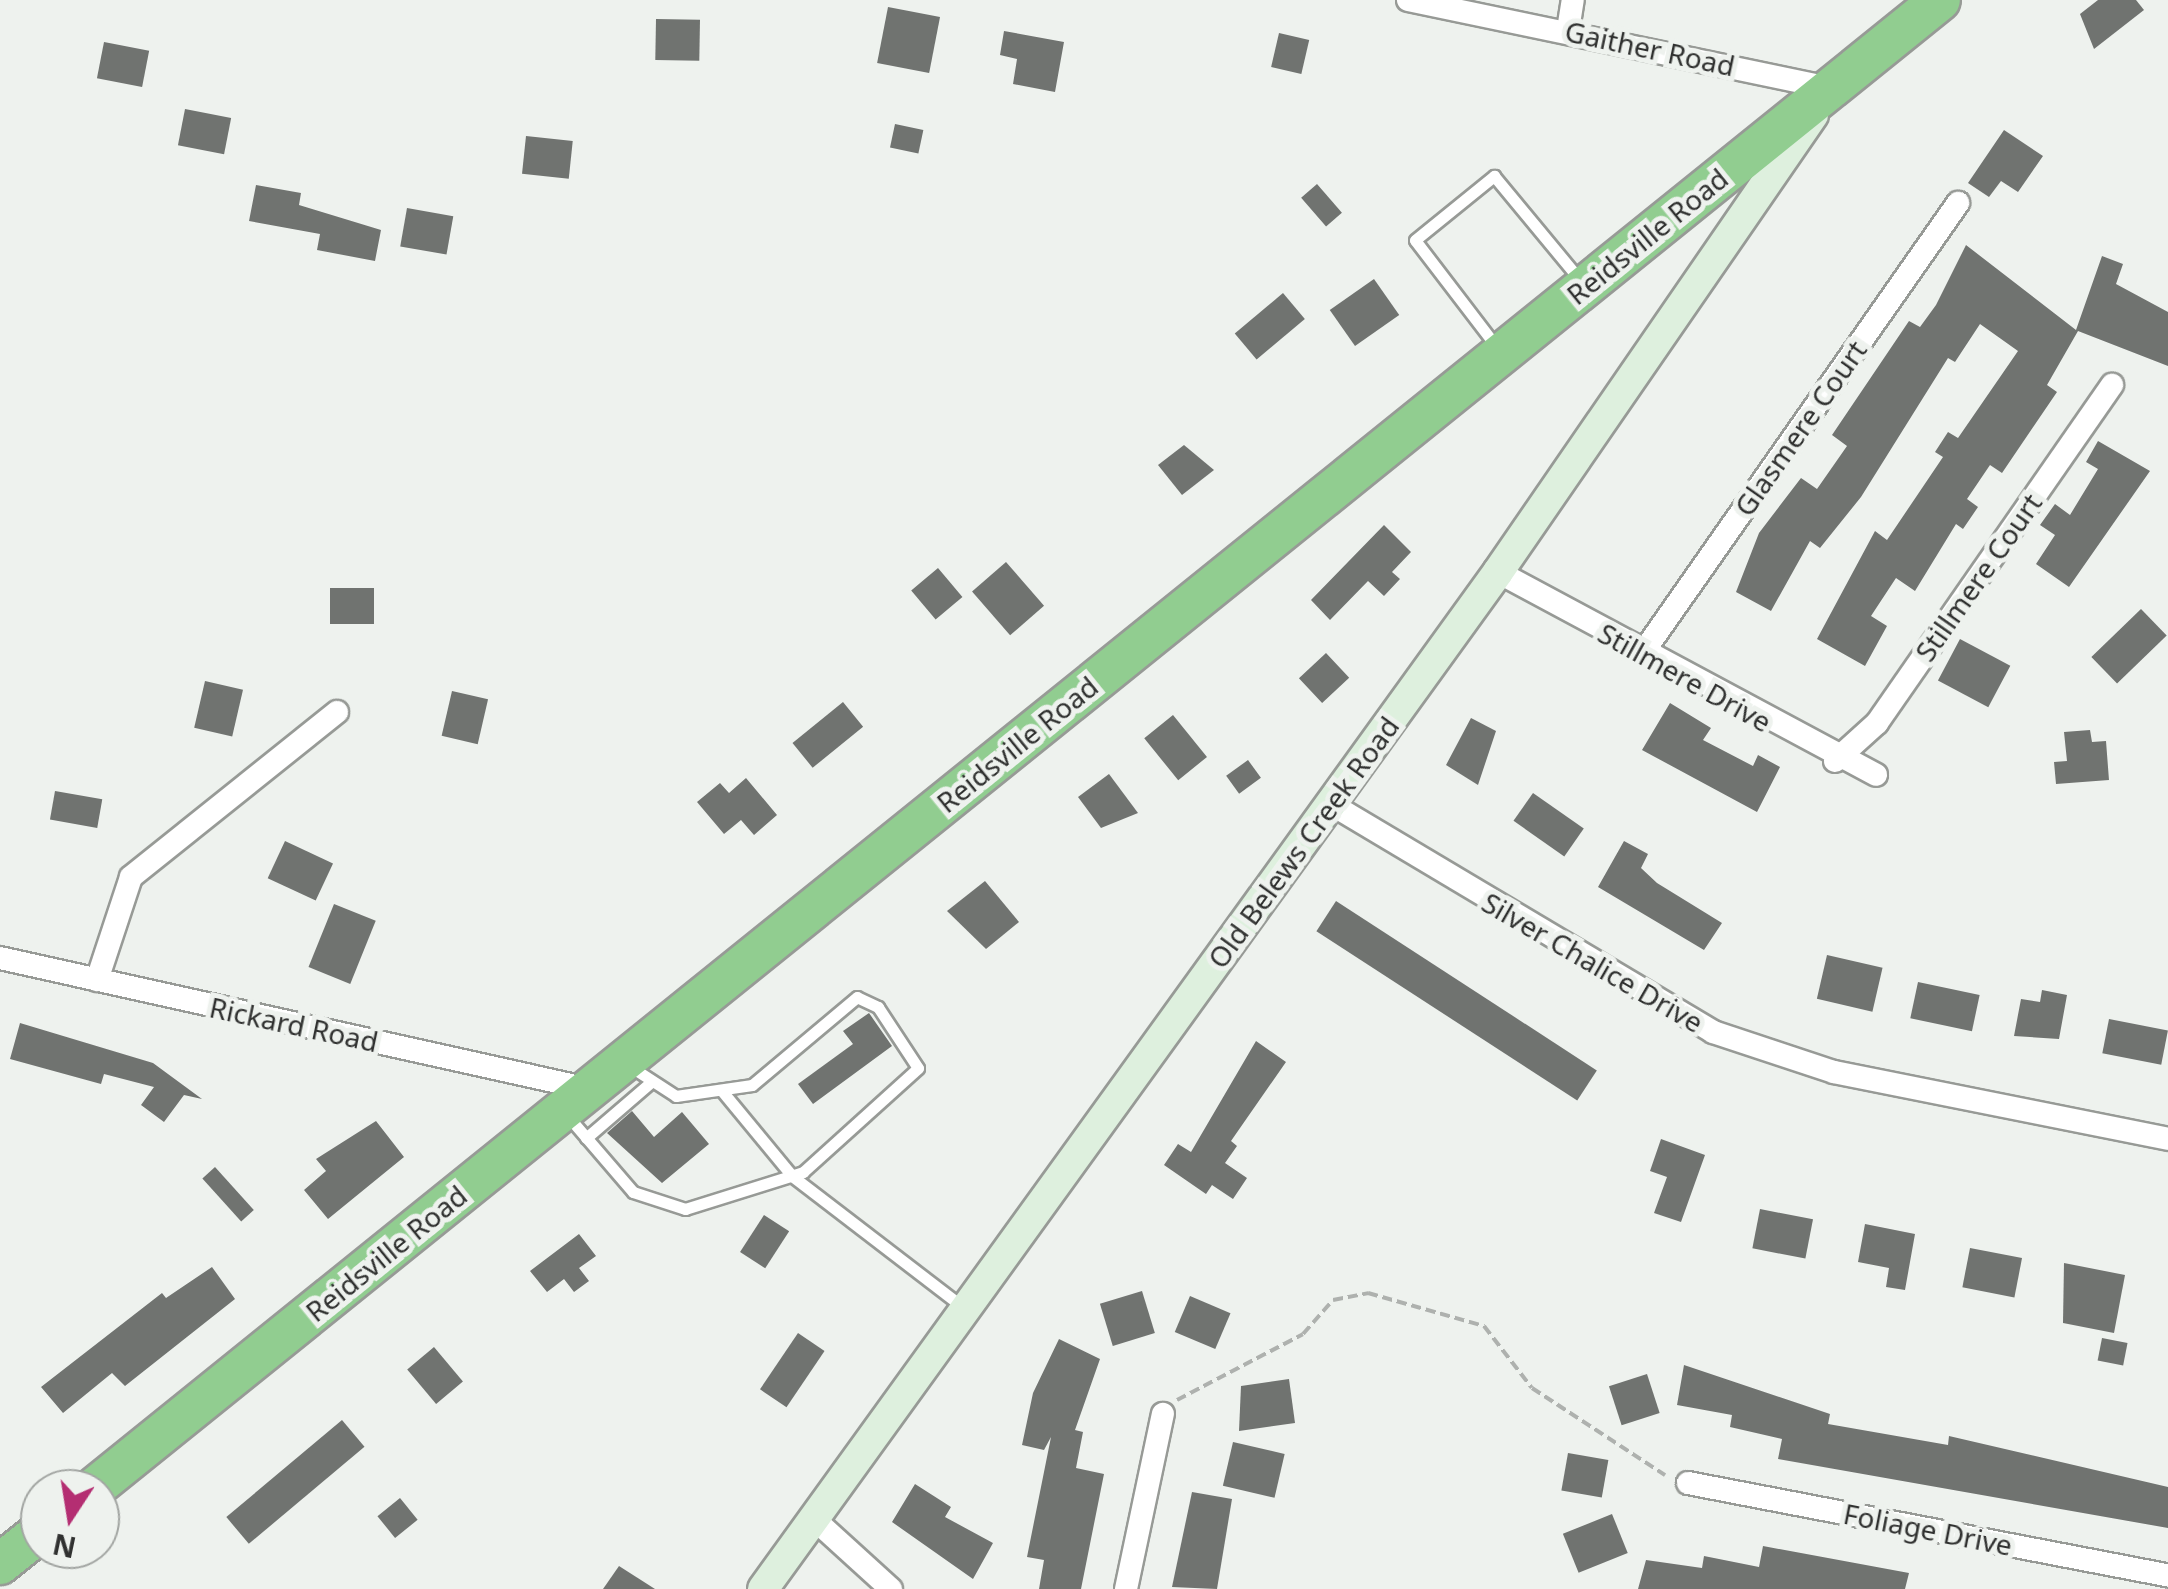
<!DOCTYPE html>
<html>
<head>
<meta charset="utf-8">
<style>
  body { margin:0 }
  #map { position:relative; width:2168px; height:1589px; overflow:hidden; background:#eef2ee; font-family:"Noto Sans",sans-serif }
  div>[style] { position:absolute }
  .building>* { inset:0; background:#707370; transform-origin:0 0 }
  .path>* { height:4px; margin-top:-2px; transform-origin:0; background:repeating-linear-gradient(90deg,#aeb1ae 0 10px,transparent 0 15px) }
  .roads { filter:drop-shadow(2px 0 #979a96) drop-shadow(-2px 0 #979a96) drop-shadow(0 2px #979a96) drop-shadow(0 -2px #979a96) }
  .lane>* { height:11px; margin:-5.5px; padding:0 5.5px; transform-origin:5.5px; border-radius:5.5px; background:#fff }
  .street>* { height:22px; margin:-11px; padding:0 11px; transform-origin:11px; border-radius:11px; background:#fff }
  .secondary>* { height:30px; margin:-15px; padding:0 15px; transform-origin:15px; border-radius:15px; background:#def0de }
  .highway>* { height:40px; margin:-20px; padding:0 20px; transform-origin:20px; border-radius:20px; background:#91cd90 }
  span { translate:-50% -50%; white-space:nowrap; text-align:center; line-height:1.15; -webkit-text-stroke:10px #eef2ee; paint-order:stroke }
  .street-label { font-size:28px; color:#303130 }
  .north { position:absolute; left:20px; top:1469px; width:100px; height:100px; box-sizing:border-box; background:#eef2ee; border:2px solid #a2a5a2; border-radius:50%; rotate:192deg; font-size:28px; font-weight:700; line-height:40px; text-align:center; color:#303130 }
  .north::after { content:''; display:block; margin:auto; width:35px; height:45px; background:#b42e72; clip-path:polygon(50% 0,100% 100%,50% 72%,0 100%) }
</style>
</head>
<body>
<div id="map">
  <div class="building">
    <div style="clip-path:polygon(2098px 0,2136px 0,2144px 10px,2094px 49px,2080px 14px)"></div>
    <div style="left:888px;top:7px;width:53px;height:57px;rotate:11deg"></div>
    <div style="left:656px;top:19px;width:44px;height:41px;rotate:1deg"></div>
    <div style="clip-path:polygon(1004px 31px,1064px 42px,1055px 92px,1013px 84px,1017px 59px,1000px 55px)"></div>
    <div style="left:1279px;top:33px;width:31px;height:35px;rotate:13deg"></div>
    <div style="left:104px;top:42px;width:46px;height:37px;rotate:11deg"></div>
    <div style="left:185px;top:109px;width:47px;height:37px;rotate:11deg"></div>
    <div style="left:895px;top:124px;width:29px;height:24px;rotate:12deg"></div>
    <div style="clip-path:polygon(2004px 130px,2043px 156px,2018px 192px,2001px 181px,1989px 197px,1968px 183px)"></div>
    <div style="left:526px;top:136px;width:47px;height:38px;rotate:6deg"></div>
    <div style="left:1317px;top:184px;width:38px;height:21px;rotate:49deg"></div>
    <div style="clip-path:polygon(256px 185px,301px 193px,299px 205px,381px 230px,375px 261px,317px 250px,320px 234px,249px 221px)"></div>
    <div style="left:407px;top:208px;width:47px;height:39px;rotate:10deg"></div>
    <div style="clip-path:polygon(1966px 245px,2076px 330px,2102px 256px,2123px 264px,2116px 284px,2168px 312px,2168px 366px,2078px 331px,2047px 385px,2057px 392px,2002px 473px,1990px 465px,1967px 499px,1978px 507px,1963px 529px,1956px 524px,1915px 591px,1896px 578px,1871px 616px,1887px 626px,1865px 666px,1817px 639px,1875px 531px,1887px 540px,1943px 457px,1935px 452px,1948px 432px,1958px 438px,2018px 351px,1980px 324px,1955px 362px,1948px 358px,1861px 497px,1820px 548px,1810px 541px,1771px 611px,1736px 592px,1759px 533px,1801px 478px,1817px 489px,1847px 446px,1832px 435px,1909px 321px,1920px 327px,1936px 305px)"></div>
    <div style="left:1374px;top:279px;width:44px;height:54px;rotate:55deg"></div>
    <div style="left:1283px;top:293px;width:34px;height:63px;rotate:50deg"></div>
    <div style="clip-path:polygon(2098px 441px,2150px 471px,2069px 587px,2036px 564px,2055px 535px,2040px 525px,2055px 504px,2070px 515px,2098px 469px,2086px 462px)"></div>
    <div style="clip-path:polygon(1184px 445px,1214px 470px,1182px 495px,1158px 465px)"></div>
    <div style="clip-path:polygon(1384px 525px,1411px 552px,1392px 572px,1400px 579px,1384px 596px,1368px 581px,1330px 620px,1311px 600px)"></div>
    <div style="left:1006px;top:562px;width:58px;height:45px;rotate:49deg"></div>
    <div style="left:938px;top:568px;width:38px;height:35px;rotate:50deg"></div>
    <div style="left:374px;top:588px;width:36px;height:44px;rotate:90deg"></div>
    <div style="left:2141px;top:609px;width:37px;height:69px;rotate:46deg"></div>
    <div style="left:1960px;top:639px;width:57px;height:47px;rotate:28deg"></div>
    <div style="left:1326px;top:653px;width:34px;height:37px;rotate:47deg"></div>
    <div style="left:205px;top:681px;width:39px;height:48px;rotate:13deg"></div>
    <div style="left:452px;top:691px;width:37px;height:46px;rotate:13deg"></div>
    <div style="left:843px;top:702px;width:32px;height:65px;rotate:51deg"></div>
    <div style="clip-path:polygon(1670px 703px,1711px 728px,1703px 740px,1753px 766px,1758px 755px,1780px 767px,1757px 812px,1642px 750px)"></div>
    <div style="left:1173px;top:715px;width:54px;height:37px;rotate:51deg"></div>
    <div style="clip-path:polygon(1471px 718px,1496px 731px,1478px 785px,1446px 765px)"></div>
    <div style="clip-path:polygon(2090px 730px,2092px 742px,2106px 741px,2109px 780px,2056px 784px,2054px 762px,2067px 761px,2064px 732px)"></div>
    <div style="left:1248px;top:760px;width:22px;height:27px;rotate:54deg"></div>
    <div style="clip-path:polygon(1109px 774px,1138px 813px,1101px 828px,1078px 797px)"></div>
    <div style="clip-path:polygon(746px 778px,777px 815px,754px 835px,741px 820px,724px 834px,697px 802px,720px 783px,729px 793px)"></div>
    <div style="left:55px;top:791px;width:48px;height:29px;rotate:10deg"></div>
    <div style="left:1533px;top:793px;width:62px;height:34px;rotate:35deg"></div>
    <div style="left:285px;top:841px;width:53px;height:41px;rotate:25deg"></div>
    <div style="clip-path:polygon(1624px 841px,1648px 854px,1641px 868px,1657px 883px,1722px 923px,1704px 950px,1598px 887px)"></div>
    <div style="clip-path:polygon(985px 881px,1019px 922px,986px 949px,947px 911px)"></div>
    <div style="left:1336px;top:901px;width:311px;height:36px;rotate:33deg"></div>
    <div style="left:334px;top:904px;width:45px;height:68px;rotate:22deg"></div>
    <div style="left:1827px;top:955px;width:57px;height:45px;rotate:13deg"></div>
    <div style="left:1918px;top:982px;width:63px;height:37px;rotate:12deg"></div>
    <div style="clip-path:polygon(2042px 990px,2067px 995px,2059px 1039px,2014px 1036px,2021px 999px,2040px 1002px)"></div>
    <div style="clip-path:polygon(869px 1013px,892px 1046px,813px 1104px,798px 1084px,853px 1044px,843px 1031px)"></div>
    <div style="left:2109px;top:1019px;width:60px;height:35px;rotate:11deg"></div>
    <div style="clip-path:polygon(20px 1023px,153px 1063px,202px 1099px,184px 1095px,164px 1122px,141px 1105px,154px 1087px,104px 1074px,101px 1084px,10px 1059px)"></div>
    <div style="clip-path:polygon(1256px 1041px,1286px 1062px,1231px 1141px,1237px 1146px,1225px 1163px,1247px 1178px,1233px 1199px,1212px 1185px,1206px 1194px,1164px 1165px,1178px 1144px,1191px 1152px)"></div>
    <div style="clip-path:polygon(632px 1111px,654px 1137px,682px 1112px,709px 1144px,662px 1183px,607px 1133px)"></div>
    <div style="clip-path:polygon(376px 1121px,404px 1157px,328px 1219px,304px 1190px,326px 1171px,316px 1159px)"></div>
    <div style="clip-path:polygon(1661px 1139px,1705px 1155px,1681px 1222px,1654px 1213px,1667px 1177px,1650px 1171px)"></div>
    <div style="left:215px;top:1167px;width:58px;height:17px;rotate:48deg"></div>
    <div style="left:1760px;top:1209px;width:54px;height:40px;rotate:11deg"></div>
    <div style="left:764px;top:1215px;width:30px;height:44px;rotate:33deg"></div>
    <div style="clip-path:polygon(1865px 1224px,1915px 1234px,1905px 1290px,1886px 1287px,1889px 1268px,1858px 1262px)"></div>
    <div style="clip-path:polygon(579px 1234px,596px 1256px,579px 1268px,589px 1281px,574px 1292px,564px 1279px,547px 1292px,530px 1271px)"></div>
    <div style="left:1970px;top:1248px;width:53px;height:40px;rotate:11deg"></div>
    <div style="clip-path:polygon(2064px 1263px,2125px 1275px,2114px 1333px,2063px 1323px)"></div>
    <div style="clip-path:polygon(212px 1267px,235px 1299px,125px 1386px,112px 1373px,63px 1413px,41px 1387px,162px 1293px,166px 1298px)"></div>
    <div style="left:1142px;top:1291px;width:44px;height:44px;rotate:73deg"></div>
    <div style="left:1190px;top:1296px;width:44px;height:39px;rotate:23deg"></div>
    <div style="left:798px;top:1333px;width:32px;height:68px;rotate:34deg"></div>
    <div style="left:2102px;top:1338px;width:26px;height:23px;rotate:11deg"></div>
    <div style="clip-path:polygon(1059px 1339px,1100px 1359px,1075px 1430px,1083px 1432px,1076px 1468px,1104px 1474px,1081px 1589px,1039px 1589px,1044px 1560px,1027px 1557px,1051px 1437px,1044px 1450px,1022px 1445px,1033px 1393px)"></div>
    <div style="left:434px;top:1347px;width:45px;height:35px;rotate:50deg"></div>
    <div style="clip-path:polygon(1684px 1365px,1830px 1414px,1828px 1424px,1948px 1445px,1949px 1436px,2168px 1487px,2168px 1528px,1778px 1459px,1782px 1439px,1730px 1427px,1732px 1415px,1677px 1405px)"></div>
    <div style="left:1647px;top:1374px;width:41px;height:40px;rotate:72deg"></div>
    <div style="clip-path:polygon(1289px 1379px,1295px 1423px,1239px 1431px,1241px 1386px)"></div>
    <div style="left:342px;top:1420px;width:35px;height:151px;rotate:50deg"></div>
    <div style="left:1233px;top:1442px;width:53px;height:45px;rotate:13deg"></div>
    <div style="left:1568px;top:1453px;width:41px;height:38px;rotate:10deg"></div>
    <div style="clip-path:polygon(915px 1484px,951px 1507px,945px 1517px,993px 1543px,973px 1579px,892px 1522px)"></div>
    <div style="clip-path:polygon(1192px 1492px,1232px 1499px,1217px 1589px,1172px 1587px)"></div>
    <div style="left:400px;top:1498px;width:28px;height:29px;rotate:51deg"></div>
    <div style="left:1612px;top:1514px;width:42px;height:53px;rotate:68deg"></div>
    <div style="clip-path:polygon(1763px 1546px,1909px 1573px,1905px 1589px,1638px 1589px,1646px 1560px,1702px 1568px,1704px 1556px,1759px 1567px)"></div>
    <div style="clip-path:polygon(619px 1566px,655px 1589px,603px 1589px)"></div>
  </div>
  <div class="path">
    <div style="left:1177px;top:1400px;width:142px;rotate:-27.6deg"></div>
    <div style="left:1303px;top:1334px;width:45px;rotate:-48.6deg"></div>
    <div style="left:1333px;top:1300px;width:36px;rotate:-11deg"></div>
    <div style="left:1368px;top:1293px;width:121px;rotate:15.9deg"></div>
    <div style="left:1484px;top:1326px;width:78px;rotate:52.3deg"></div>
    <div style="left:1532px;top:1388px;width:159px;rotate:33.2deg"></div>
  </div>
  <div class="roads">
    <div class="lane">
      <div style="left:1499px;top:350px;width:138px;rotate:-127.4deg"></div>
      <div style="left:1415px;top:240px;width:102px;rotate:-39deg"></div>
      <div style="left:1494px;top:176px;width:136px;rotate:50.4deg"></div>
      <div style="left:722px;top:1091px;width:110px;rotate:50.5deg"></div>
      <div style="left:792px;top:1176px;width:215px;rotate:37.5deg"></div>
      <div style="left:566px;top:1114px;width:103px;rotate:49.3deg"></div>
      <div style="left:633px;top:1192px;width:55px;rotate:18.1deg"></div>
      <div style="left:685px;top:1209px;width:124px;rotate:-17.4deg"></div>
      <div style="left:803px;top:1172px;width:155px;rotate:-42.1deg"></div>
      <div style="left:918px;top:1068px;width:73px;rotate:-123.3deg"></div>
      <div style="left:878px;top:1007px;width:23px;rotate:-155deg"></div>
      <div style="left:857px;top:997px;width:137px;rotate:140deg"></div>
      <div style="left:752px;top:1085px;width:77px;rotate:171.8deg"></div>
      <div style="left:676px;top:1096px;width:54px;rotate:-147.2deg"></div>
      <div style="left:586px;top:1138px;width:86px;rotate:-40.7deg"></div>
    </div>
    <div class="street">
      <div style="left:1408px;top:0;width:432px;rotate:11.8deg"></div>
      <div style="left:1568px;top:30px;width:30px;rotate:-81deg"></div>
      <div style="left:1498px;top:572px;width:429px;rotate:28.2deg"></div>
      <div style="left:1642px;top:654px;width:551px;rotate:-54.98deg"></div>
      <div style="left:1835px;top:761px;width:57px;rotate:-42.1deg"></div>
      <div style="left:1877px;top:723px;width:412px;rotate:-55.2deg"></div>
      <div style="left:1331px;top:804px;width:445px;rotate:30.8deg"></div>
      <div style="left:1713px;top:1032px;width:127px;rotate:18.3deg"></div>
      <div style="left:1834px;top:1072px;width:341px;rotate:11.3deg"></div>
      <div style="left:0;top:958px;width:603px;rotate:12.54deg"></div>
      <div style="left:97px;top:980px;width:108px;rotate:-71.7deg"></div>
      <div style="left:131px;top:877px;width:264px;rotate:-38.7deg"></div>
      <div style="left:1688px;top:1483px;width:489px;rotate:10.9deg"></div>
      <div style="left:814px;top:1519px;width:104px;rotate:42.3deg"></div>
      <div style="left:1126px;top:1589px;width:179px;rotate:-78.1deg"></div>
    </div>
    <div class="secondary">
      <div style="left:763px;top:1589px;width:1255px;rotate:-54.14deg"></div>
      <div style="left:1498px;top:572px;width:555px;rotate:-55.42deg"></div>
    </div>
    <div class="highway">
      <div style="left:93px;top:1489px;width:2372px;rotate:-38.87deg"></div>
      <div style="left:0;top:1564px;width:51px;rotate:-38.7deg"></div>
    </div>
  </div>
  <div class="street-label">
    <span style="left:1650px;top:48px;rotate:12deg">Gaither Road</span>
    <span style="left:1647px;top:236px;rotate:-39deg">Reidsville Road</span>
    <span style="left:1800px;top:428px;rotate:-55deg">Glasmere Court</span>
    <span style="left:1978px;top:577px;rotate:-55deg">Stillmere Court</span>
    <span style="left:1685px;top:677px;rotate:29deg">Stillmere Drive</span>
    <span style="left:1017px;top:744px;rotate:-39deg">Reidsville Road</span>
    <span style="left:1303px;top:842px;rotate:-54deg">Old Belews Creek Road</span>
    <span style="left:1593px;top:962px;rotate:30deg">Silver Chalice Drive</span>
    <span style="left:294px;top:1024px;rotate:12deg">Rickard Road</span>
    <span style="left:386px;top:1253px;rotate:-39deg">Reidsville Road</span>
    <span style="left:1928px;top:1529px;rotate:11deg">Foliage Drive</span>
  </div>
  <div class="north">N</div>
</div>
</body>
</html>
